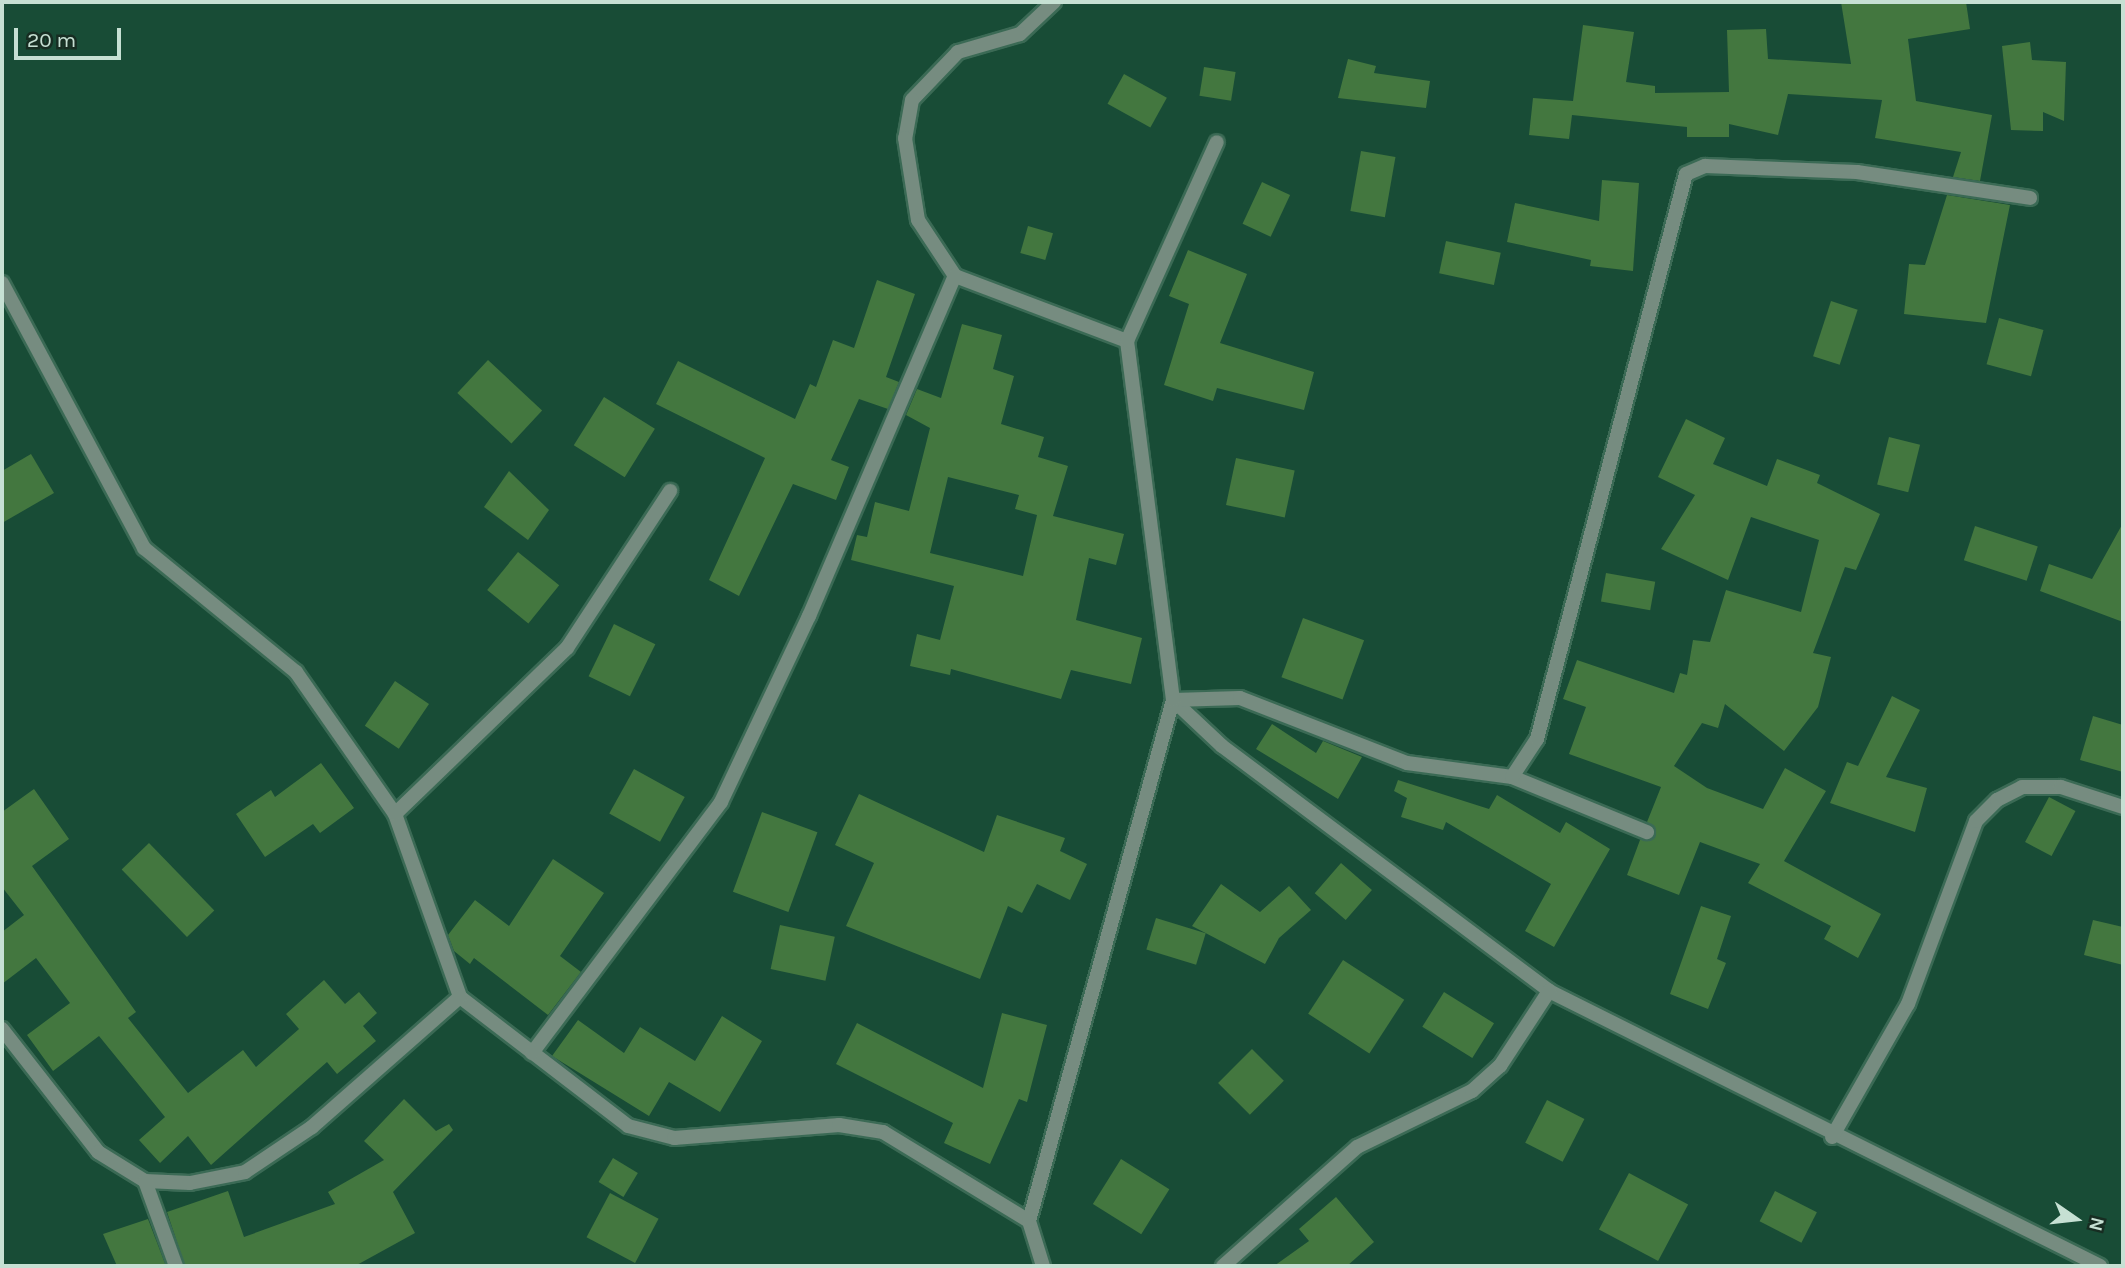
<!DOCTYPE html>
<html>
<head>
<meta charset="utf-8">
<style>
  body { margin:0 }
  #map { position:relative; width:2125px; height:1268px; overflow:hidden; background:#184c36; font-family:Karla,sans-serif }
  div>[style] { position:absolute }
  .building>* { inset:0; background:#43773f; transform-origin:0 0 }
  .roads { filter:drop-shadow(2px 0 #3b6a55) drop-shadow(-2px 0 #3b6a55) drop-shadow(0 2px #3b6a55) drop-shadow(0 -2px #3b6a55) }
  .minor>* { height:14px; margin:-7px; padding:0 7px; transform-origin:7px; border-radius:7px; background:#768c80 }
  span { translate:-50% -50%; white-space:nowrap; text-align:center; line-height:1.15; -webkit-text-stroke:7px #172d22; paint-order:stroke }
  .frame { position:absolute; inset:0; border:4px solid #c6e0d3; pointer-events:none }
  .north { position:absolute; left:2041px; top:1184px; width:70px; height:70px; -webkit-text-stroke:5px #172d22; paint-order:stroke; rotate:104deg; font-size:19px; font-weight:700; line-height:28px; text-align:center; color:#c6e0d3 }
  .north::after { content:''; display:block; margin:auto; width:24px; height:32px; background:#c6e0d3; clip-path:polygon(50% 0,100% 100%,50% 72%,0 100%) }
  .scale { position:absolute; left:14px; top:28px; width:107px; height:32px; box-sizing:border-box; border:4px solid #c6e0d3; border-top:0; padding-left:9px; font-size:21px; line-height:24px; white-space:nowrap; color:#c6e0d3; -webkit-text-stroke:5px #172d22; paint-order:stroke }
</style>
</head>
<body>
<div id="map">
  <div class="building">
    <div style="clip-path:polygon(1841px 2px,1966px 2px,1970px 29px,1908px 39px,1916px 101px,1992px 115px,1980px 181px,1953px 177px,1961px 152px,1875px 138px,1882px 100px,1788px 94px,1778px 135px,1729px 124px,1729px 137px,1687px 137px,1687px 127px,1572px 115px,1569px 139px,1529px 135px,1533px 98px,1573px 101px,1583px 25px,1634px 32px,1626px 82px,1655px 86px,1655px 93px,1729px 92px,1727px 30px,1766px 29px,1768px 59px,1851px 64px)"></div>
    <div style="clip-path:polygon(2030px 42px,2032px 60px,2066px 62px,2064px 121px,2043px 112px,2043px 131px,2011px 130px,2002px 46px)"></div>
    <div style="clip-path:polygon(1348px 59px,1376px 66px,1374px 73px,1430px 81px,1426px 108px,1338px 98px)"></div>
    <div style="left:1204px;top:67px;width:32px;height:29px;rotate:9deg"></div>
    <div style="left:1124px;top:74px;width:49px;height:34px;rotate:29deg"></div>
    <div style="left:1361px;top:151px;width:35px;height:61px;rotate:10deg"></div>
    <div style="clip-path:polygon(1602px 180px,1639px 183px,1633px 271px,1590px 266px,1591px 260px,1507px 242px,1515px 203px,1599px 221px)"></div>
    <div style="left:1262px;top:182px;width:31px;height:46px;rotate:25deg"></div>
    <div style="clip-path:polygon(1947px 195px,2010px 205px,1986px 323px,1904px 314px,1909px 264px,1925px 265px)"></div>
    <div style="left:1028px;top:226px;width:26px;height:28px;rotate:16deg"></div>
    <div style="left:1446px;top:241px;width:56px;height:33px;rotate:12deg"></div>
    <div style="clip-path:polygon(1188px 250px,1247px 274px,1220px 343px,1314px 372px,1304px 410px,1217px 388px,1213px 401px,1164px 385px,1189px 304px,1169px 296px)"></div>
    <div style="clip-path:polygon(877px 280px,915px 294px,886px 377px,899px 382px,888px 409px,859px 399px,831px 460px,849px 467px,836px 500px,793px 484px,739px 596px,709px 580px,765px 458px,656px 404px,678px 361px,795px 419px,810px 384px,816px 387px,833px 340px,854px 348px)"></div>
    <div style="left:1831px;top:301px;width:28px;height:58px;rotate:18deg"></div>
    <div style="left:1999px;top:318px;width:46px;height:48px;rotate:15deg"></div>
    <div style="clip-path:polygon(evenodd,962px 324px,1002px 335px,993px 369px,1014px 376px,1001px 424px,1044px 437px,1038px 457px,1068px 466px,1053px 516px,1124px 534px,1116px 565px,1089px 558px,1076px 620px,1142px 638px,1131px 684px,1071px 670px,1061px 699px,951px 669px,950px 675px,910px 666px,917px 634px,940px 640px,954px 586px,851px 560px,857px 535px,867px 537px,875px 502px,909px 511px,930px 428px,906px 415px,917px 389px,941px 398px,962px 324px,948px 477px,1019px 495px,1015px 509px,1037px 515px,1023px 576px,930px 553px,948px 477px)"></div>
    <div style="left:488px;top:360px;width:74px;height:45px;rotate:43deg"></div>
    <div style="left:604px;top:397px;width:60px;height:57px;rotate:32deg"></div>
    <div style="clip-path:polygon(1686px 419px,1725px 438px,1713px 464px,1767px 486px,1777px 459px,1820px 475px,1817px 483px,1880px 514px,1856px 570px,1845px 567px,1813px 653px,1831px 657px,1818px 707px,1784px 751px,1725px 704px,1718px 728px,1702px 723px,1674px 766px,1707px 788px,1763px 809px,1785px 768px,1826px 791px,1784px 861px,1881px 914px,1858px 958px,1824px 939px,1831px 926px,1748px 883px,1760px 864px,1700px 842px,1679px 895px,1627px 875px,1640px 840px,1656px 835px,1647px 822px,1661px 787px,1569px 754px,1586px 707px,1563px 699px,1577px 660px,1674px 693px,1680px 673px,1687px 675px,1693px 640px,1710px 642px,1726px 590px,1801px 612px,1819px 540px,1751px 517px,1728px 580px,1661px 549px,1695px 495px,1658px 477px)"></div>
    <div style="left:1889px;top:437px;width:32px;height:49px;rotate:14deg"></div>
    <div style="clip-path:polygon(31px 454px,54px 493px,2px 523px,2px 471px)"></div>
    <div style="left:1236px;top:458px;width:60px;height:48px;rotate:12deg"></div>
    <div style="clip-path:polygon(509px 471px,549px 510px,528px 540px,484px 507px)"></div>
    <div style="clip-path:polygon(2123px 523px,2123px 622px,2040px 591px,2049px 564px,2092px 579px)"></div>
    <div style="left:1975px;top:526px;width:66px;height:36px;rotate:18deg"></div>
    <div style="left:518px;top:552px;width:53px;height:49px;rotate:39deg"></div>
    <div style="left:1606px;top:573px;width:50px;height:29px;rotate:10deg"></div>
    <div style="left:1303px;top:618px;width:65px;height:63px;rotate:20deg"></div>
    <div style="left:614px;top:624px;width:46px;height:58px;rotate:26deg"></div>
    <div style="left:395px;top:681px;width:41px;height:54px;rotate:34deg"></div>
    <div style="clip-path:polygon(1892px 696px,1920px 710px,1886px 777px,1927px 788px,1915px 832px,1830px 803px,1847px 762px,1858px 766px)"></div>
    <div style="clip-path:polygon(2093px 716px,2123px 725px,2123px 772px,2080px 760px)"></div>
    <div style="clip-path:polygon(1272px 724px,1316px 753px,1323px 741px,1362px 757px,1338px 799px,1256px 749px)"></div>
    <div style="clip-path:polygon(321px 763px,354px 808px,320px 833px,313px 824px,265px 857px,236px 814px,271px 790px,275px 797px)"></div>
    <div style="left:634px;top:769px;width:58px;height:51px;rotate:29deg"></div>
    <div style="clip-path:polygon(1398px 780px,1489px 809px,1497px 795px,1560px 833px,1566px 822px,1610px 849px,1554px 947px,1525px 931px,1551px 884px,1446px 822px,1443px 830px,1401px 817px,1407px 798px,1394px 791px)"></div>
    <div style="clip-path:polygon(34px 789px,69px 839px,32px 866px,136px 1012px,128px 1018px,188px 1093px,243px 1050px,256px 1067px,299px 1029px,286px 1014px,324px 980px,345px 1004px,359px 992px,377px 1013px,363px 1026px,376px 1041px,337px 1074px,327px 1062px,211px 1165px,188px 1136px,160px 1163px,139px 1140px,165px 1117px,99px 1036px,53px 1071px,27px 1035px,70px 1003px,36px 958px,2px 984px,2px 932px,24px 915px,2px 887px,2px 812px)"></div>
    <div style="clip-path:polygon(859px 794px,984px 852px,997px 815px,1065px 838px,1060px 851px,1087px 864px,1070px 900px,1037px 884px,1022px 913px,1008px 906px,980px 979px,846px 926px,874px 863px,835px 845px)"></div>
    <div style="left:2049px;top:797px;width:30px;height:51px;rotate:28deg"></div>
    <div style="left:762px;top:812px;width:59px;height:85px;rotate:20deg"></div>
    <div style="left:149px;top:843px;width:94px;height:38px;rotate:46deg"></div>
    <div style="clip-path:polygon(553px 859px,604px 893px,560px 956px,581px 972px,548px 1015px,474px 958px,470px 964px,454px 951px,448px 935px,475px 900px,509px 926px)"></div>
    <div style="left:1341px;top:863px;width:41px;height:40px;rotate:41deg"></div>
    <div style="clip-path:polygon(1221px 884px,1260px 912px,1289px 886px,1311px 910px,1279px 938px,1265px 964px,1192px 926px)"></div>
    <div style="clip-path:polygon(1701px 906px,1731px 916px,1717px 959px,1726px 963px,1708px 1009px,1670px 994px)"></div>
    <div style="left:1156px;top:918px;width:52px;height:33px;rotate:17deg"></div>
    <div style="clip-path:polygon(2093px 920px,2123px 927px,2123px 965px,2084px 955px)"></div>
    <div style="left:780px;top:925px;width:56px;height:45px;rotate:12deg"></div>
    <div style="left:1343px;top:960px;width:73px;height:64px;rotate:33deg"></div>
    <div style="left:1444px;top:992px;width:59px;height:41px;rotate:32deg"></div>
    <div style="clip-path:polygon(1002px 1013px,1047px 1025px,1027px 1102px,1019px 1099px,990px 1164px,944px 1143px,953px 1123px,836px 1064px,857px 1023px,983px 1088px)"></div>
    <div style="clip-path:polygon(722px 1016px,762px 1041px,720px 1112px,669px 1082px,649px 1116px,552px 1056px,578px 1020px,624px 1053px,640px 1027px,695px 1061px)"></div>
    <div style="left:1252px;top:1049px;width:45px;height:48px;rotate:45deg"></div>
    <div style="clip-path:polygon(404px 1099px,436px 1131px,449px 1124px,453px 1130px,393px 1192px,415px 1233px,355px 1266px,185px 1266px,167px 1212px,228px 1191px,244px 1237px,335px 1204px,328px 1192px,384px 1160px,364px 1141px)"></div>
    <div style="left:1547px;top:1100px;width:42px;height:48px;rotate:27deg"></div>
    <div style="left:613px;top:1158px;width:29px;height:28px;rotate:31deg"></div>
    <div style="left:1121px;top:1159px;width:57px;height:53px;rotate:32deg"></div>
    <div style="left:1629px;top:1173px;width:67px;height:64px;rotate:28deg"></div>
    <div style="left:1775px;top:1191px;width:47px;height:34px;rotate:27deg"></div>
    <div style="left:610px;top:1193px;width:55px;height:50px;rotate:28deg"></div>
    <div style="clip-path:polygon(1336px 1197px,1374px 1242px,1347px 1266px,1274px 1266px,1309px 1241px,1299px 1229px)"></div>
    <div style="clip-path:polygon(148px 1219px,166px 1266px,117px 1266px,103px 1234px)"></div>
  </div>
  <div class="roads">
    <div class="minor">
      <div style="left:1054px;top:2px;width:47px;rotate:136.7deg"></div>
      <div style="left:1020px;top:34px;width:65px;rotate:163.8deg"></div>
      <div style="left:958px;top:52px;width:66px;rotate:133.8deg"></div>
      <div style="left:912px;top:100px;width:39px;rotate:100deg"></div>
      <div style="left:905px;top:138px;width:83px;rotate:81deg"></div>
      <div style="left:918px;top:220px;width:67px;rotate:56.5deg"></div>
      <div style="left:955px;top:276px;width:184px;rotate:20.7deg"></div>
      <div style="left:2px;top:283px;width:301px;rotate:61.8deg"></div>
      <div style="left:144px;top:548px;width:196px;rotate:39.2deg"></div>
      <div style="left:296px;top:672px;width:173px;rotate:55.1deg"></div>
      <div style="left:395px;top:814px;width:194px;rotate:70.4deg"></div>
      <div style="left:460px;top:997px;width:212px;rotate:37.5deg"></div>
      <div style="left:628px;top:1126px;width:48px;rotate:14.6deg"></div>
      <div style="left:674px;top:1138px;width:166px;rotate:-4.5deg"></div>
      <div style="left:839px;top:1125px;width:45px;rotate:9deg"></div>
      <div style="left:883px;top:1132px;width:171px;rotate:31.4deg"></div>
      <div style="left:1173px;top:700px;width:67px;rotate:43.2deg"></div>
      <div style="left:1222px;top:746px;width:409px;rotate:36.8deg"></div>
      <div style="left:1549px;top:991px;width:616px;rotate:26.52deg"></div>
      <div style="left:1173px;top:700px;width:67px;rotate:-1.7deg"></div>
      <div style="left:1240px;top:698px;width:179px;rotate:21.3deg"></div>
      <div style="left:1407px;top:763px;width:106px;rotate:7.6deg"></div>
      <div style="left:1512px;top:777px;width:146px;rotate:22.2deg"></div>
      <div style="left:1512px;top:777px;width:45px;rotate:-56.7deg"></div>
      <div style="left:1537px;top:739px;width:584px;rotate:-75.23deg"></div>
      <div style="left:1686px;top:174px;width:21px;rotate:-23deg"></div>
      <div style="left:1705px;top:166px;width:152px;rotate:2.3deg"></div>
      <div style="left:1857px;top:172px;width:175px;rotate:8.5deg"></div>
      <div style="left:395px;top:814px;width:239px;rotate:-44deg"></div>
      <div style="left:567px;top:648px;width:188px;rotate:-56.7deg"></div>
      <div style="left:2px;top:1029px;width:156px;rotate:52deg"></div>
      <div style="left:98px;top:1152px;width:55px;rotate:31.7deg"></div>
      <div style="left:145px;top:1181px;width:45px;rotate:2.5deg"></div>
      <div style="left:190px;top:1183px;width:56px;rotate:-11.3deg"></div>
      <div style="left:245px;top:1172px;width:81px;rotate:-33.9deg"></div>
      <div style="left:312px;top:1127px;width:197px;rotate:-41.3deg"></div>
      <div style="left:532px;top:1053px;width:314px;rotate:-53deg"></div>
      <div style="left:721px;top:802px;width:206px;rotate:-64.7deg"></div>
      <div style="left:809px;top:616px;width:370px;rotate:-66.8deg"></div>
      <div style="left:1832px;top:1137px;width:153px;rotate:-60.3deg"></div>
      <div style="left:1908px;top:1004px;width:195px;rotate:-69.6deg"></div>
      <div style="left:1976px;top:821px;width:30px;rotate:-45deg"></div>
      <div style="left:1997px;top:800px;width:28px;rotate:-27deg"></div>
      <div style="left:2022px;top:787px;width:39px"></div>
      <div style="left:2061px;top:787px;width:65px;rotate:17.9deg"></div>
      <div style="left:145px;top:1181px;width:90px;rotate:70deg"></div>
      <div style="left:1043px;top:1266px;width:47px;rotate:-107.3deg"></div>
      <div style="left:1029px;top:1221px;width:541px;rotate:-74.55deg"></div>
      <div style="left:1173px;top:700px;width:362px;rotate:-97.3deg"></div>
      <div style="left:1127px;top:341px;width:218px;rotate:-65.7deg"></div>
      <div style="left:1223px;top:1266px;width:179px;rotate:-41.6deg"></div>
      <div style="left:1357px;top:1147px;width:128px;rotate:-26deg"></div>
      <div style="left:1472px;top:1091px;width:38px;rotate:-42deg"></div>
      <div style="left:1500px;top:1066px;width:90px;rotate:-56.8deg"></div>
    </div>
  </div>
  <div class="frame"></div>
  <div class="north">N</div>
  <div class="scale">20 m</div>
</div>
</body>
</html>
